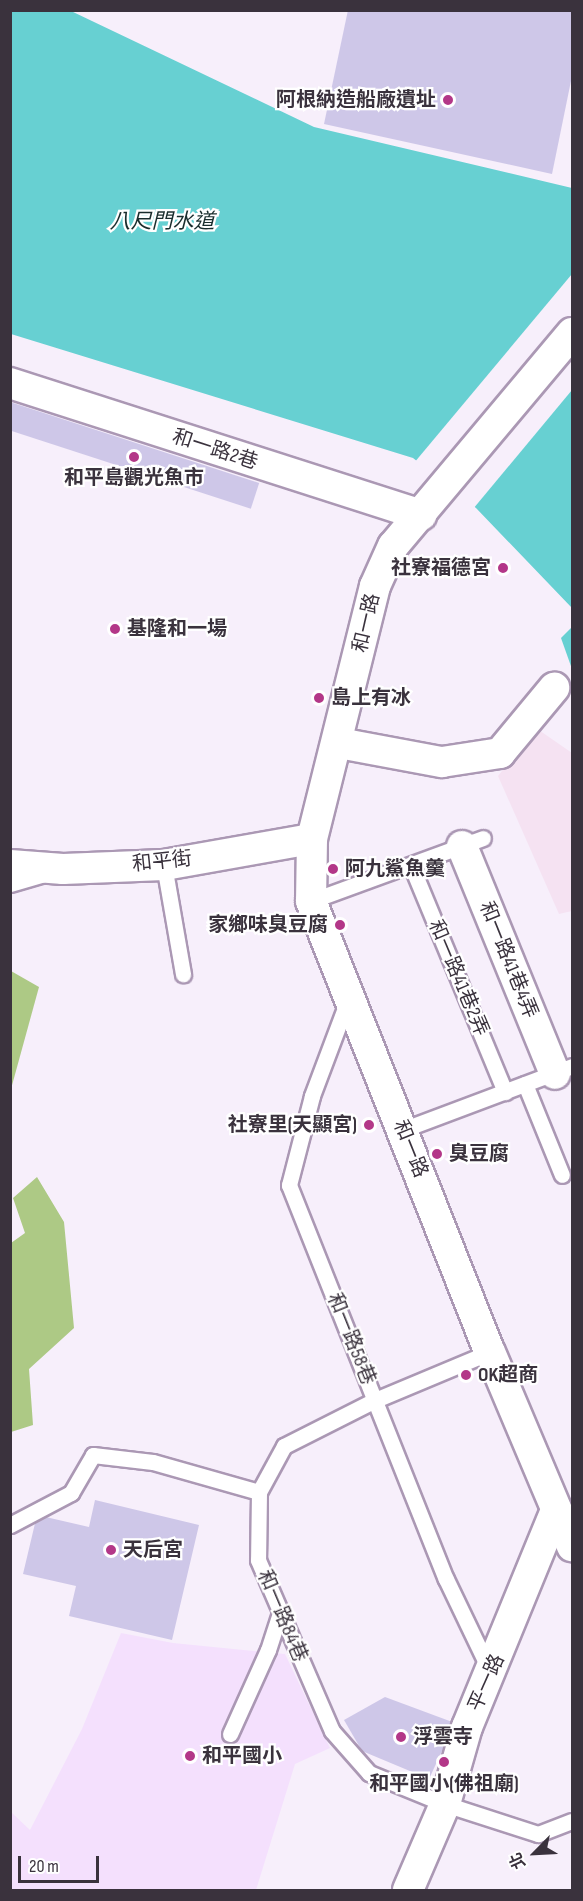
<!DOCTYPE html>
<html>
<head>
<meta charset="utf-8">
<style>
  body { margin:0 }
  #map { position:relative; width:583px; height:1901px; overflow:hidden; background:#f7effb; font-family:"Sofia Sans Condensed","Noto Sans TC",sans-serif }
  div>[style] { position:absolute }
  .industrial>* { inset:0; background:#f5e2f2 }
  .built>* { inset:0; background:#f4e0fd }
  .forest>* { inset:0; background:#adc985 }
  .water>* { inset:0; background:#67d0d2 }
  .pier>* { inset:0; background:#f7effb }
  .building>* { inset:0; background:#cec7e8; transform-origin:0 0 }
  .roads { filter:drop-shadow(2px 0 #ab98b4) drop-shadow(-2px 0 #ab98b4) drop-shadow(0 2px #ab98b4) drop-shadow(0 -2px #ab98b4) }
  .service>* { height:15px; margin:-7.5px; padding:0 7.5px; transform-origin:7.5px; border-radius:7.5px; background:#fff }
  .minor>* { height:30px; margin:-15px; padding:0 15px; transform-origin:15px; border-radius:15px; background:#fff }
  .dots>* { width:16px; height:16px; translate:-50% -50%; box-sizing:border-box; border:3px solid #fff; border-radius:50% }
  span { translate:-50% -50%; white-space:nowrap; text-align:center; line-height:1.15; -webkit-text-stroke:4.5px #fff; paint-order:stroke }
  .poi-label { font-size:20px; color:#3a323d; font-weight:700 }
  .right { translate:-100% -50%; text-align:right }
  .left { translate:0 -50%; text-align:left }
  .street-label { font-size:20px; color:#3a323d }
  .water-label { font-size:21px; color:#192d2d; font-style:italic }
  .frame { position:absolute; inset:0; border:12px solid #3a323d; pointer-events:none }
  .north { position:absolute; left:505px; top:1823px; width:60px; height:60px; -webkit-text-stroke:4px #fff; paint-order:stroke; rotate:246deg; font-size:16px; font-weight:700; line-height:24px; text-align:center; color:#3a323d }
  .north::after { content:''; display:block; margin:auto; width:21px; height:27px; background:#3a323d; clip-path:polygon(50% 0,100% 100%,50% 72%,0 100%) }
  .scale { position:absolute; left:18px; top:1856px; width:81px; height:27px; box-sizing:border-box; border:3px solid #3a323d; border-top:0; padding-left:8px; font-size:18px; line-height:21px; white-space:nowrap; color:#3a323d; -webkit-text-stroke:4px #fff; paint-order:stroke }
</style>
</head>
<body>
<div id="map">
  <div class="industrial">
    <div style="clip-path:polygon(536px 728px,572px 753px,572px 911px,559px 914px,498px 776px)"></div>
  </div>
  <div class="built">
    <div style="clip-path:polygon(121px 1633px,173px 1643px,285px 1654px,330px 1748px,295px 1764px,256px 1890px,11px 1890px,10px 1811px,30px 1830px,82px 1729px)"></div>
  </div>
  <div class="forest">
    <div style="clip-path:polygon(11px 971px,39px 987px,11px 1089px)"></div>
    <div style="clip-path:polygon(37px 1177px,64px 1222px,74px 1328px,29px 1369px,33px 1425px,11px 1432px,11px 1243px,25px 1233px,13px 1198px)"></div>
  </div>
  <div class="water">
    <div style="clip-path:polygon(10px 11px,71px 11px,314px 127px,572px 188px,572px 608px,476px 508px,413px 458px,11px 334px)"></div>
    <div style="clip-path:polygon(572px 627px,572px 669px,561px 638px)"></div>
  </div>
  <div class="pier">
    <div style="clip-path:polygon(572px 274px,572px 390px,473px 509px,414px 463px)"></div>
  </div>
  <div class="building">
    <div style="clip-path:polygon(348px 10px,572px 10px,572px 76px,552px 174px,324px 124px)"></div>
    <div style="left:10px;top:402px;width:262px;height:27px;rotate:18deg"></div>
    <div style="clip-path:polygon(95px 1500px,199px 1525px,172px 1640px,69px 1616px,76px 1586px,23px 1574px,37px 1515px,89px 1527px)"></div>
    <div style="clip-path:polygon(385px 1697px,455px 1723px,429px 1779px,362px 1751px,344px 1720px)"></div>
  </div>
  <div class="roads">
    <div class="service">
      <div style="left:164px;top:865px;width:111px;rotate:80.1deg"></div>
      <div style="left:411px;top:865px;width:246px;rotate:67.5deg"></div>
      <div style="left:10px;top:884px;width:33px;rotate:-16deg"></div>
      <div style="left:311px;top:901px;width:183px;rotate:-20.1deg"></div>
      <div style="left:348px;top:1000px;width:103px;rotate:110.6deg"></div>
      <div style="left:312px;top:1096px;width:92px;rotate:104.5deg"></div>
      <div style="left:289px;top:1185px;width:424px;rotate:68.3deg"></div>
      <div style="left:446px;top:1579px;width:102px;rotate:64.4deg"></div>
      <div style="left:525px;top:1084px;width:98px;rotate:67.9deg"></div>
      <div style="left:402px;top:1130px;width:182px;rotate:-20.6deg"></div>
      <div style="left:490px;top:1352px;width:125px;rotate:157.3deg"></div>
      <div style="left:375px;top:1400px;width:102px;rotate:153.2deg"></div>
      <div style="left:284px;top:1446px;width:52px;rotate:118.5deg"></div>
      <div style="left:259px;top:1492px;width:68px;rotate:90.8deg"></div>
      <div style="left:258px;top:1560px;width:186px;rotate:66.6deg"></div>
      <div style="left:332px;top:1731px;width:56px;rotate:48.6deg"></div>
      <div style="left:369px;top:1773px;width:82px;rotate:22.2deg"></div>
      <div style="left:445px;top:1804px;width:98px;rotate:17.9deg"></div>
      <div style="left:538px;top:1834px;width:36px;rotate:-21deg"></div>
      <div style="left:10px;top:1525px;width:69px;rotate:-27.7deg"></div>
      <div style="left:71px;top:1493px;width:44px;rotate:-59.9deg"></div>
      <div style="left:93px;top:1455px;width:60px;rotate:6.7deg"></div>
      <div style="left:153px;top:1462px;width:110px;rotate:15.8deg"></div>
      <div style="left:230px;top:1734px;width:92px;rotate:-65.7deg"></div>
      <div style="left:268px;top:1650px;width:39px;rotate:-72deg"></div>
    </div>
    <div class="minor">
      <div style="left:572px;top:333px;width:278px;rotate:130deg"></div>
      <div style="left:393px;top:546px;width:44px;rotate:114.2deg"></div>
      <div style="left:375px;top:586px;width:261px;rotate:104deg"></div>
      <div style="left:312px;top:839px;width:62px;rotate:90.9deg"></div>
      <div style="left:311px;top:901px;width:485px;rotate:68.4deg"></div>
      <div style="left:490px;top:1352px;width:211px;rotate:67.1deg"></div>
      <div style="left:10px;top:383px;width:432px;rotate:17.8deg"></div>
      <div style="left:339px;top:743px;width:105px;rotate:10.5deg"></div>
      <div style="left:442px;top:762px;width:59px;rotate:-8.8deg"></div>
      <div style="left:500px;top:753px;width:85px;rotate:-50.3deg"></div>
      <div style="left:462px;top:846px;width:246px;rotate:67.8deg"></div>
      <div style="left:10px;top:865px;width:53px;rotate:4.3deg"></div>
      <div style="left:63px;top:869px;width:101px;rotate:-2.3deg"></div>
      <div style="left:164px;top:865px;width:150px;rotate:-10deg"></div>
      <div style="left:408px;top:1890px;width:94px;rotate:-66.7deg"></div>
      <div style="left:445px;top:1804px;width:80px;rotate:-74.1deg"></div>
      <div style="left:467px;top:1727px;width:235px;rotate:-67.7deg"></div>
    </div>
  </div>
  <div class="dots">
    <div style="left:448px;top:100px;background:#b33788"></div>
    <div style="left:134px;top:457px;background:#b33788"></div>
    <div style="left:503px;top:568px;background:#b33788"></div>
    <div style="left:115px;top:629px;background:#b33788"></div>
    <div style="left:319px;top:698px;background:#b33788"></div>
    <div style="left:333px;top:869px;background:#b33788"></div>
    <div style="left:340px;top:925px;background:#b33788"></div>
    <div style="left:369px;top:1125px;background:#b33788"></div>
    <div style="left:437px;top:1154px;background:#b33788"></div>
    <div style="left:466px;top:1375px;background:#b33788"></div>
    <div style="left:111px;top:1550px;background:#b33788"></div>
    <div style="left:401px;top:1737px;background:#b33788"></div>
    <div style="left:190px;top:1756px;background:#b33788"></div>
    <div style="left:444px;top:1762px;background:#b33788"></div>
  </div>
  <div class="poi-label">
    <span class="right" style="left:436px;top:100px">阿根納造船廠遺址</span>
    <span style="left:134px;top:478px">和平島觀光魚市</span>
    <span class="right" style="left:491px;top:568px">社寮福德宮</span>
    <span class="left" style="left:127px;top:629px">基隆和一場</span>
    <span class="left" style="left:331px;top:698px">島上有冰</span>
    <span class="left" style="left:345px;top:869px">阿九鯊魚羹</span>
    <span class="right" style="left:328px;top:925px">家鄉味臭豆腐</span>
    <span class="right" style="left:357px;top:1125px">社寮里(天顯宮)</span>
    <span class="left" style="left:449px;top:1154px">臭豆腐</span>
    <span class="left" style="left:478px;top:1375px">OK超商</span>
    <span class="left" style="left:123px;top:1550px">天后宮</span>
    <span class="left" style="left:413px;top:1737px">浮雲寺</span>
    <span class="left" style="left:202px;top:1756px">和平國小</span>
    <span style="left:444px;top:1784px">和平國小(佛祖廟)</span>
  </div>
  <div class="street-label">
    <span style="left:215px;top:450px;rotate:18deg">和一路2巷</span>
    <span style="left:367px;top:623px;rotate:-77deg">和一路</span>
    <span style="left:162px;top:862px;rotate:-6deg">和平街</span>
    <span style="left:508px;top:960px;rotate:68deg">和一路41巷4弄</span>
    <span style="left:458px;top:978px;rotate:67deg">和一路41巷2弄</span>
    <span style="left:410px;top:1149px;rotate:68deg">和一路</span>
    <span style="left:351px;top:1339px;rotate:68deg">和一路58巷</span>
    <span style="left:282px;top:1616px;rotate:67deg">和一路84巷</span>
    <span style="left:487px;top:1683px;rotate:-66deg">平一路</span>
  </div>
  <div class="water-label">
    <span style="left:162px;top:222px">八尺門水道</span>
  </div>
  <div class="frame"></div>
  <div class="north">北</div>
  <div class="scale">20 m</div>
</div>
</body>
</html>
